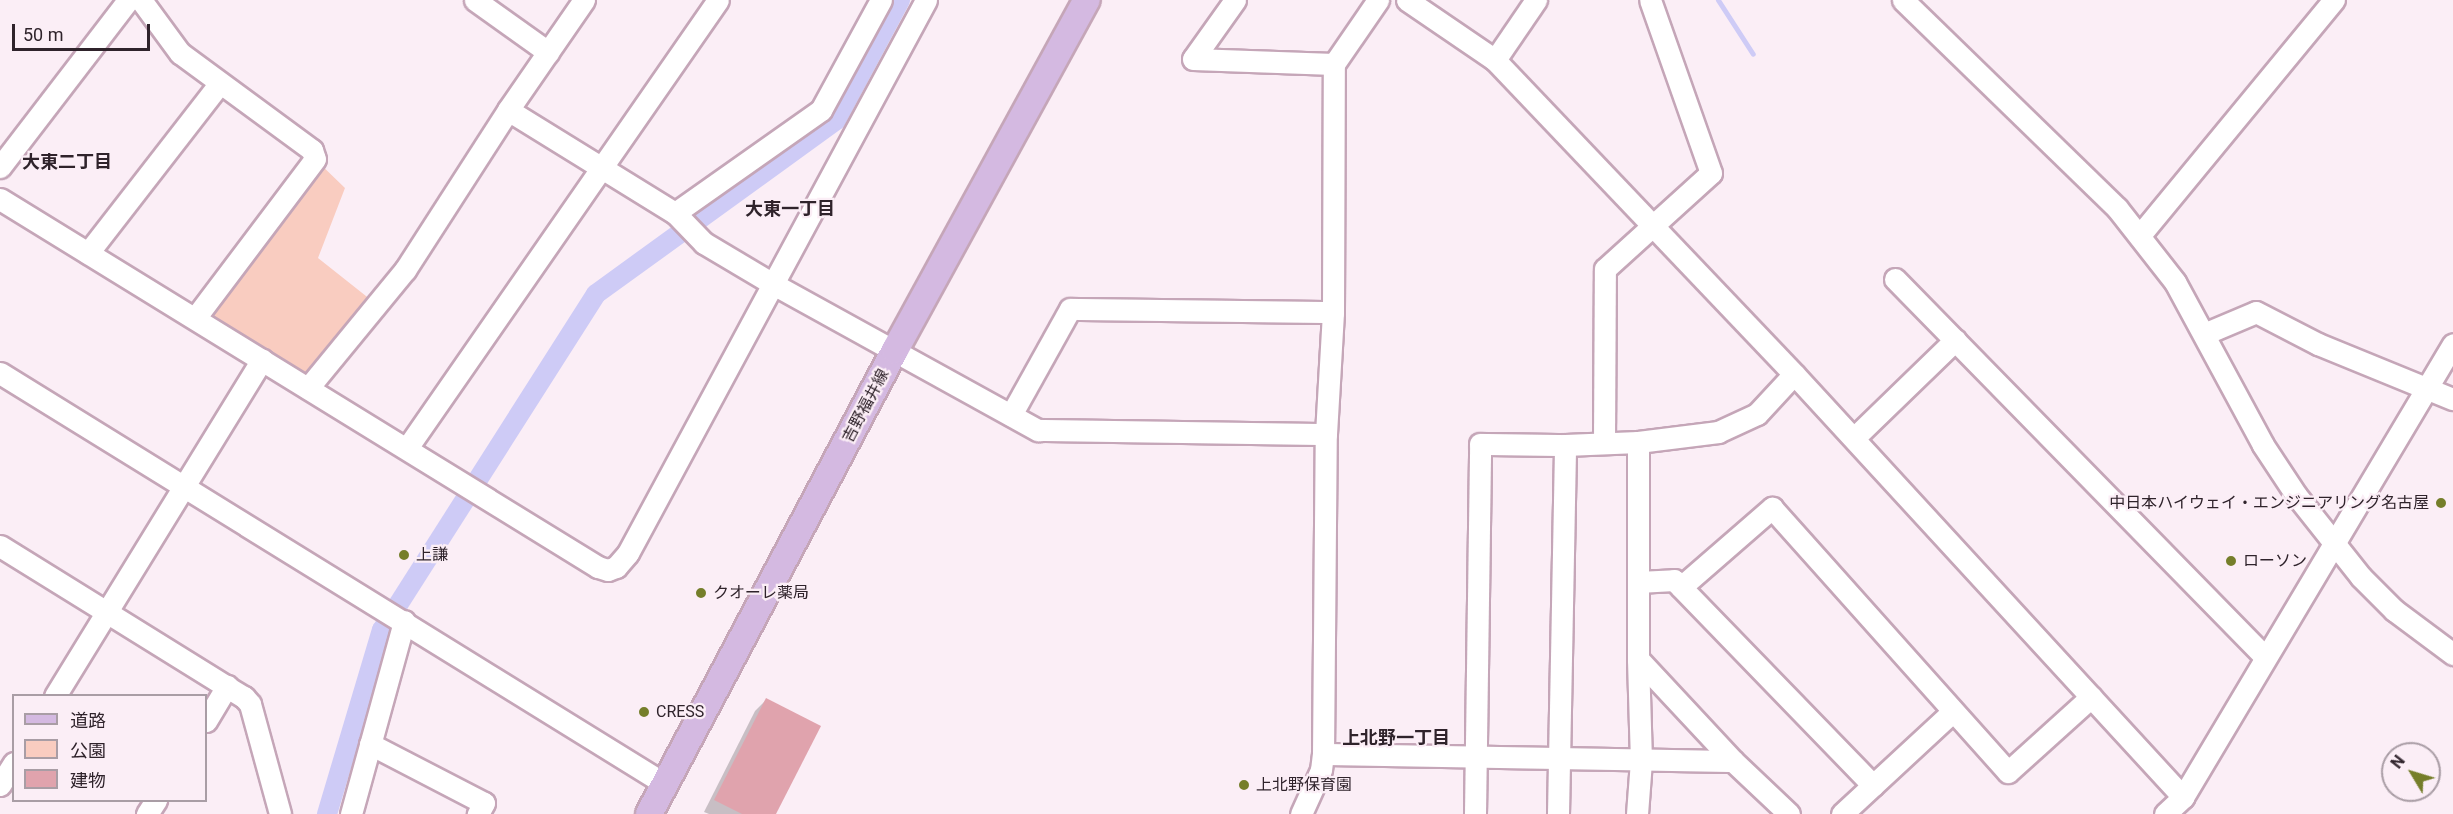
<!DOCTYPE html>
<html>
<head>
<meta charset="utf-8">
<style>
  body { margin:0 }
  #map { position:relative; width:2453px; height:814px; overflow:hidden; background:#fbeef6; font-family:Roboto,"Noto Sans JP",sans-serif }
  div>[style] { position:absolute }
  .green>* { inset:0; background:#f9ccc0 }
  .shadow>* { inset:0; background:#0003 }
  .stream>* { height:5px; margin:-2.5px; padding:0 2.5px; transform-origin:2.5px; border-radius:2.5px; background:#cecbf6 }
  .canal>* { height:20px; margin:-10px; padding:0 10px; transform-origin:10px; border-radius:10px; background:#cecbf6 }
  .building>* { inset:0; background:#e0a3ad }
  .roads { filter:drop-shadow(2px 0 #c5a6b8) drop-shadow(-2px 0 #c5a6b8) drop-shadow(0 2px #c5a6b8) drop-shadow(0 -2px #c5a6b8) }
  .minor>* { height:21px; margin:-10.5px; padding:0 10.5px; transform-origin:10.5px; border-radius:10.5px; background:#fff }
  .major>* { height:26px; margin:-13px; padding:0 13px; transform-origin:13px; border-radius:13px; background:#d4b9e1 }
  .dots>* { width:16px; height:16px; translate:-50% -50%; box-sizing:border-box; border:3px solid #fbeef6; border-radius:50% }
  span { translate:-50% -50%; white-space:nowrap; text-align:center; line-height:1.15; -webkit-text-stroke:4.5px #fbeef6; paint-order:stroke }
  .street-label { font-size:16px; color:#2f232b }
  .poi-label { font-size:16px; color:#2f232b }
  .right { translate:-100% -50%; text-align:right }
  .left { translate:0 -50%; text-align:left }
  .neighbourhood-label { font-size:18px; color:#2f232b; font-weight:700 }
  .legend { position:absolute; left:12px; top:694px; width:195px; height:108px; box-sizing:border-box; background:#fbeef6; border:2px solid #a99da5; margin:0; padding:8px 10px; list-style:none; font-size:18px; color:#2f232b }
  .legend li { display:flex; align-items:center; gap:12px; height:30px }
  .legend b { width:30px; border:2px solid #a99da5 }
  .north { position:absolute; left:2381px; top:742px; width:60px; height:60px; box-sizing:border-box; background:#fbeef6; border:2px solid #a99da5; border-radius:50%; rotate:308deg; font-size:16px; font-weight:700; line-height:24px; text-align:center; color:#2f232b }
  .north::after { content:''; display:block; margin:auto; width:21px; height:27px; background:#757e2a; clip-path:polygon(50% 0,100% 100%,50% 72%,0 100%) }
  .scale { position:absolute; left:12px; top:24px; width:138px; height:27px; box-sizing:border-box; border:3px solid #2f232b; border-top:0; padding-left:8px; font-size:18px; line-height:21px; white-space:nowrap; color:#2f232b; -webkit-text-stroke:4px #fbeef6; paint-order:stroke }
</style>
</head>
<body>
<div id="map">
  <div class="green">
    <div style="clip-path:polygon(315px 159px,345px 188px,318px 258px,371px 300px,308px 388px,195px 318px)"></div>
  </div>
  <div class="shadow">
    <div style="clip-path:polygon(766px 700px,775px 814px,709px 814px,704px 812px,755px 711px)"></div>
  </div>
  <div class="stream">
    <div style="left:1718px;top:0;width:64px;rotate:57.1deg"></div>
  </div>
  <div class="canal">
    <div style="left:327px;top:814px;width:192px;rotate:-73.4deg"></div>
    <div style="left:382px;top:630px;width:398px;rotate:-57.5deg"></div>
    <div style="left:596px;top:294px;width:296px;rotate:-35.9deg"></div>
    <div style="left:836px;top:120px;width:136px;rotate:-61.9deg"></div>
  </div>
  <div class="building">
    <div style="clip-path:polygon(766px 698px,821px 726px,776px 814px,742px 814px,714px 800px)"></div>
  </div>
  <div class="roads">
    <div class="minor">
      <div style="left:141px;top:0;width:66px;rotate:53.7deg"></div>
      <div style="left:180px;top:53px;width:164px;rotate:36.3deg"></div>
      <div style="left:312px;top:150px;width:9px;rotate:72deg"></div>
      <div style="left:315px;top:159px;width:199px;rotate:127deg"></div>
      <div style="left:475px;top:0;width:90px;rotate:35.5deg"></div>
      <div style="left:1235px;top:0;width:72px;rotate:125.4deg"></div>
      <div style="left:1193px;top:59px;width:141px;rotate:2deg"></div>
      <div style="left:1407px;top:0;width:107px;rotate:34.3deg"></div>
      <div style="left:1495px;top:60px;width:434px;rotate:46.4deg"></div>
      <div style="left:1794px;top:374px;width:575px;rotate:47.4deg"></div>
      <div style="left:1903px;top:0;width:298px;rotate:44.2deg"></div>
      <div style="left:2117px;top:208px;width:94px;rotate:51.9deg"></div>
      <div style="left:2175px;top:282px;width:185px;rotate:61.6deg"></div>
      <div style="left:2263px;top:445px;width:60px;rotate:56.6deg"></div>
      <div style="left:2296px;top:495px;width:105px;rotate:51.6deg"></div>
      <div style="left:2361px;top:577px;width:47px;rotate:45deg"></div>
      <div style="left:2394px;top:610px;width:74px;rotate:36.7deg"></div>
      <div style="left:1495px;top:60px;width:73px;rotate:-55.7deg"></div>
      <div style="left:508px;top:110px;width:196px;rotate:31.7deg"></div>
      <div style="left:675px;top:213px;width:42px;rotate:46deg"></div>
      <div style="left:704px;top:243px;width:80px;rotate:30.7deg"></div>
      <div style="left:773px;top:284px;width:303px;rotate:28.9deg"></div>
      <div style="left:1038px;top:430px;width:288px;rotate:0.8deg"></div>
      <div style="left:0;top:167px;width:210px;rotate:-52.5deg"></div>
      <div style="left:0;top:199px;width:702px;rotate:31.61deg"></div>
      <div style="left:598px;top:567px;width:10px;rotate:17deg"></div>
      <div style="left:608px;top:570px;width:9px;rotate:-21deg"></div>
      <div style="left:616px;top:567px;width:18px;rotate:-49deg"></div>
      <div style="left:628px;top:553px;width:628px;rotate:-61.68deg"></div>
      <div style="left:675px;top:213px;width:179px;rotate:-35.2deg"></div>
      <div style="left:821px;top:110px;width:125px;rotate:-61.4deg"></div>
      <div style="left:2140px;top:235px;width:305px;rotate:-50.5deg"></div>
      <div style="left:88px;top:253px;width:215px;rotate:-52.2deg"></div>
      <div style="left:1895px;top:279px;width:529px;rotate:45.61deg"></div>
      <div style="left:2204px;top:334px;width:56px;rotate:-22.9deg"></div>
      <div style="left:2256px;top:312px;width:70px;rotate:27.3deg"></div>
      <div style="left:2318px;top:344px;width:146px;rotate:22.2deg"></div>
      <div style="left:0;top:373px;width:782px;rotate:31.72deg"></div>
      <div style="left:308px;top:388px;width:153px;rotate:-50.6deg"></div>
      <div style="left:405px;top:270px;width:190px;rotate:-57.2deg"></div>
      <div style="left:508px;top:110px;width:134px;rotate:-55.4deg"></div>
      <div style="left:1011px;top:415px;width:121px;rotate:-60.9deg"></div>
      <div style="left:1070px;top:309px;width:263px;rotate:0.7deg"></div>
      <div style="left:1854px;top:438px;width:141px;rotate:-44.1deg"></div>
      <div style="left:1604px;top:443px;width:174px;rotate:-89.7deg"></div>
      <div style="left:1605px;top:269px;width:143px;rotate:-42.2deg"></div>
      <div style="left:1711px;top:173px;width:183px;rotate:-109.4deg"></div>
      <div style="left:407px;top:448px;width:545px;rotate:-55.23deg"></div>
      <div style="left:0;top:546px;width:287px;rotate:31.8deg"></div>
      <div style="left:244px;top:697px;width:9px;rotate:49deg"></div>
      <div style="left:250px;top:704px;width:114px;rotate:74.7deg"></div>
      <div style="left:1638px;top:582px;width:36px;rotate:-3deg"></div>
      <div style="left:1674px;top:580px;width:286px;rotate:45.9deg"></div>
      <div style="left:1681px;top:587px;width:121px;rotate:-41deg"></div>
      <div style="left:1772px;top:508px;width:354px;rotate:48.2deg"></div>
      <div style="left:2008px;top:772px;width:112px;rotate:-42.1deg"></div>
      <div style="left:1638px;top:659px;width:139px;rotate:47deg"></div>
      <div style="left:1733px;top:761px;width:77px;rotate:43.4deg"></div>
      <div style="left:55px;top:696px;width:395px;rotate:-58.4deg"></div>
      <div style="left:206px;top:721px;width:41px;rotate:-59deg"></div>
      <div style="left:370px;top:744px;width:128px;rotate:27.4deg"></div>
      <div style="left:484px;top:803px;width:13px;rotate:119deg"></div>
      <div style="left:1323px;top:754px;width:410px;rotate:1deg"></div>
      <div style="left:0;top:785px;width:26px;rotate:-58deg"></div>
      <div style="left:147px;top:814px;width:17px;rotate:-57deg"></div>
      <div style="left:351px;top:814px;width:200px;rotate:-74.6deg"></div>
      <div style="left:1301px;top:814px;width:48px;rotate:-65.6deg"></div>
      <div style="left:1321px;top:770px;width:16px;rotate:-83deg"></div>
      <div style="left:1323px;top:754px;width:320px;rotate:-89.5deg"></div>
      <div style="left:1326px;top:434px;width:122px;rotate:-86.7deg"></div>
      <div style="left:1333px;top:312px;width:248px;rotate:-89.8deg"></div>
      <div style="left:1334px;top:64px;width:78px;rotate:-55.5deg"></div>
      <div style="left:1475px;top:814px;width:370px;rotate:-89.2deg"></div>
      <div style="left:1480px;top:444px;width:85px;rotate:0.7deg"></div>
      <div style="left:1558px;top:814px;width:369px;rotate:-88.9deg"></div>
      <div style="left:1565px;top:445px;width:73px;rotate:-2.4deg"></div>
      <div style="left:1638px;top:442px;width:81px;rotate:-7.1deg"></div>
      <div style="left:1718px;top:432px;width:43px;rotate:-24.8deg"></div>
      <div style="left:1757px;top:414px;width:54px;rotate:-47.2deg"></div>
      <div style="left:1637px;top:814px;width:53px;rotate:-85.7deg"></div>
      <div style="left:1641px;top:761px;width:102px;rotate:-91.7deg"></div>
      <div style="left:1638px;top:659px;width:217px;rotate:-90deg"></div>
      <div style="left:1842px;top:814px;width:150px;rotate:-42.8deg"></div>
      <div style="left:2165px;top:814px;width:25px;rotate:-43deg"></div>
      <div style="left:2183px;top:797px;width:527px;rotate:-59.2deg"></div>
    </div>
    <div class="major">
      <div style="left:649px;top:814px;width:525px;rotate:-62.07deg"></div>
      <div style="left:895px;top:350px;width:399px;rotate:-61.3deg"></div>
    </div>
  </div>
  <div class="dots">
    <div style="left:2441px;top:503px;background:#757e2a"></div>
    <div style="left:404px;top:555px;background:#757e2a"></div>
    <div style="left:2231px;top:561px;background:#757e2a"></div>
    <div style="left:701px;top:593px;background:#757e2a"></div>
    <div style="left:644px;top:712px;background:#757e2a"></div>
    <div style="left:1244px;top:785px;background:#757e2a"></div>
  </div>
  <div class="street-label">
    <span style="left:866px;top:406px;rotate:-62deg">吉野福井線</span>
  </div>
  <div class="poi-label">
    <span class="right" style="left:2429px;top:503px">中日本ハイウェイ・エンジニアリング名古屋</span>
    <span class="left" style="left:416px;top:555px">上謙</span>
    <span class="left" style="left:2243px;top:561px">ローソン</span>
    <span class="left" style="left:713px;top:593px">クオーレ薬局</span>
    <span class="left" style="left:656px;top:712px">CRESS</span>
    <span class="left" style="left:1256px;top:785px">上北野保育園</span>
  </div>
  <div class="neighbourhood-label">
    <span style="left:67px;top:162px">大東二丁目</span>
    <span style="left:790px;top:209px">大東一丁目</span>
    <span style="left:1396px;top:738px">上北野一丁目</span>
  </div>
  <ul class="legend">
  <li><b style="height:8px;background:#d4b9e1"></b>道路</li>
  <li><b style="height:16px;background:#f9ccc0"></b>公園</li>
  <li><b style="height:16px;background:#e0a3ad"></b>建物</li>
  </ul>
  <div class="north">N</div>
  <div class="scale">50 m</div>
</div>
</body>
</html>
